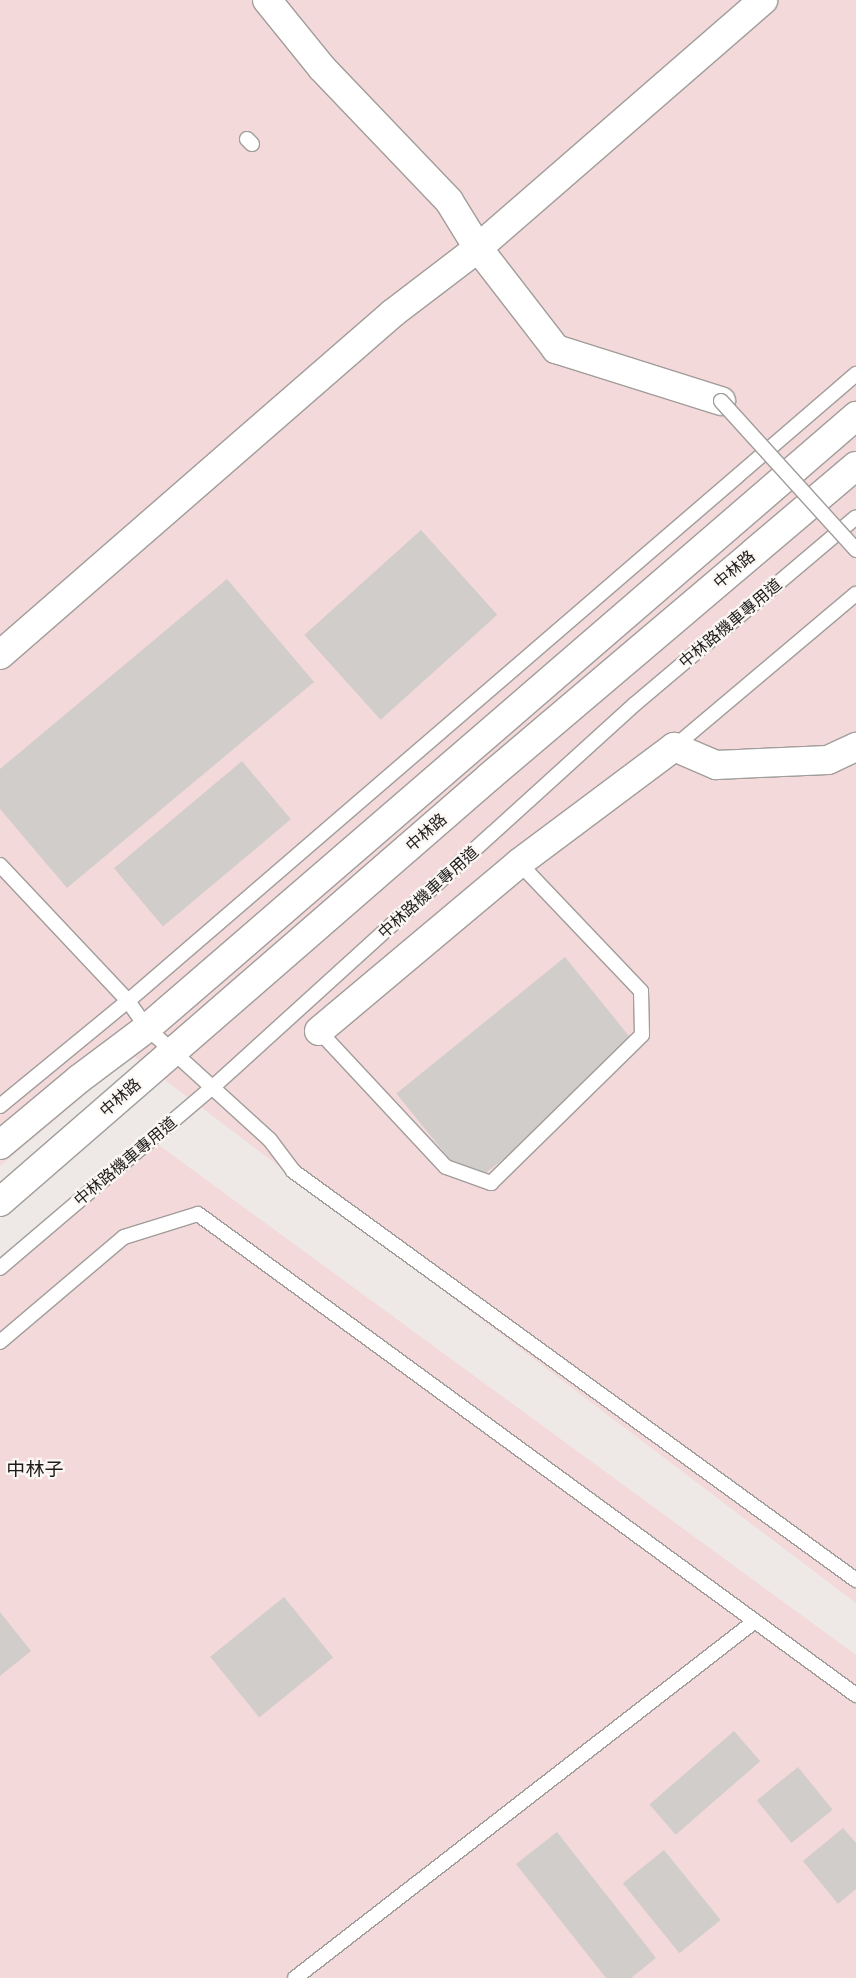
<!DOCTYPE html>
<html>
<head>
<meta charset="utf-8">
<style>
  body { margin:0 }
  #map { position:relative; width:856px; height:1978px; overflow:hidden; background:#eee9e6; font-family:"Archivo Narrow","Noto Sans TC",sans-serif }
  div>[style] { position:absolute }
  .industrial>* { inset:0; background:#f4d9da }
  .building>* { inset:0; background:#d1cdca; transform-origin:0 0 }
  .roads { filter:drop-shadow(1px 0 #a19d9b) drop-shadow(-1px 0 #a19d9b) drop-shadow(0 1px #a19d9b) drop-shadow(0 -1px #a19d9b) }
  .lane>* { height:14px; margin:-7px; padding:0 7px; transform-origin:7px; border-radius:7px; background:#fff }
  .street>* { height:28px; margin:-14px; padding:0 14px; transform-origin:14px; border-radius:14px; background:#fff }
  .secondary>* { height:28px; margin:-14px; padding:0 14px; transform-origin:14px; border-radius:14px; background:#fff }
  .bridges { filter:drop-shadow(1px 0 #a19d9b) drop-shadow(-1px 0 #a19d9b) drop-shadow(0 1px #a19d9b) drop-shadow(0 -1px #a19d9b) }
  .lane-bridge>* { height:14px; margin:-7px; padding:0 7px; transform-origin:7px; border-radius:7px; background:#fff }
  span { translate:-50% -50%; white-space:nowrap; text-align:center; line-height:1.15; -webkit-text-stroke:4.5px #fbf7f4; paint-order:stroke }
  .street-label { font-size:16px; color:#1d1c1b }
  .quarter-label { font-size:19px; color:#1d1c1b }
</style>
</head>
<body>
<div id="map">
  <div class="industrial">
    <div style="clip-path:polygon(0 0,856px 0,856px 1603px,132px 1055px,0 1166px)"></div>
    <div style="clip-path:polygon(156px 1143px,856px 1655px,856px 1978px,0 1978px,0 1269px)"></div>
  </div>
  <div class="building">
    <div style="left:421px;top:530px;width:114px;height:157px;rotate:48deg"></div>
    <div style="clip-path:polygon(227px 579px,314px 682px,67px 888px,0 809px,0 769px)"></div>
    <div style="left:242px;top:761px;width:76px;height:167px;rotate:50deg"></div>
    <div style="left:565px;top:957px;width:118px;height:217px;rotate:51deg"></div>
    <div style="left:284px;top:1597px;width:78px;height:95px;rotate:51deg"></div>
    <div style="clip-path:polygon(0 1612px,31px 1651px,0 1676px)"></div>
    <div style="left:734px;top:1731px;width:40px;height:112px;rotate:49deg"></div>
    <div style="left:798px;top:1767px;width:55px;height:53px;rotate:51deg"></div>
    <div style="clip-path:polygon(843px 1828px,856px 1843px,856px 1889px,838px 1904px,803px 1861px)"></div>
    <div style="clip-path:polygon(557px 1832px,656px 1958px,631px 1978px,606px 1978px,516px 1864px)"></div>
    <div style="left:664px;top:1850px;width:90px;height:53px;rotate:51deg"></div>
  </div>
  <div class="roads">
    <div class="lane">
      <div style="left:247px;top:139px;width:7px;rotate:45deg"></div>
      <div style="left:674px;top:747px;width:238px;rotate:-40.1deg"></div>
      <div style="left:0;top:865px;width:187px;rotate:46.7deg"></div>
      <div style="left:128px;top:1001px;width:33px;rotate:55deg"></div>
      <div style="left:147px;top:1028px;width:166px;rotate:42.3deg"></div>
      <div style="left:270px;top:1140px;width:39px;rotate:53deg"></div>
      <div style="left:293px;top:1171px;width:696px;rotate:36deg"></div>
      <div style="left:319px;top:1031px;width:186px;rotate:47deg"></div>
      <div style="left:446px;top:1167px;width:48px;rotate:19.6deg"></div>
      <div style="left:491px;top:1183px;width:211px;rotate:-44.4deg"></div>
      <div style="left:642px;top:1035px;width:44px;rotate:-91.3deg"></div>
      <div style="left:641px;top:991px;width:177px;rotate:-133.6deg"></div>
      <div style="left:0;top:1106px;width:166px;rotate:-39.4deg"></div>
      <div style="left:128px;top:1001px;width:961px;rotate:-40.74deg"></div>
      <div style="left:0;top:1268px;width:280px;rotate:-40.4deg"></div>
      <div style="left:213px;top:1087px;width:570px;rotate:-42.23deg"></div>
      <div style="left:635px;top:704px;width:289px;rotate:-40.2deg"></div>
      <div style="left:0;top:1342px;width:162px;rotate:-40.3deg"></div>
      <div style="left:124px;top:1237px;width:77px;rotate:-17.3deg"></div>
      <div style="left:198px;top:1214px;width:815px;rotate:36.17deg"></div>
      <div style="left:295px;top:1978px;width:582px;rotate:-37.81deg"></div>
    </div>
    <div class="street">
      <div style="left:267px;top:0;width:87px;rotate:51deg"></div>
      <div style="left:322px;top:68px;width:184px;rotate:46.3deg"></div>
      <div style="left:449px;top:201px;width:55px;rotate:58.3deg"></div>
      <div style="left:478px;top:248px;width:128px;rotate:52.3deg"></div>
      <div style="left:556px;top:349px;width:173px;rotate:17.5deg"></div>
      <div style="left:0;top:655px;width:521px;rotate:-41.03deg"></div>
      <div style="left:393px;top:313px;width:107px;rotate:-37.4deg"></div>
      <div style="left:478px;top:248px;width:378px;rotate:-41deg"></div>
      <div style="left:319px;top:1031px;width:261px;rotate:-40deg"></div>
      <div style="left:519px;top:863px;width:194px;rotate:-36.8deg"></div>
      <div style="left:674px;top:747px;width:46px;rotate:23.2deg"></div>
      <div style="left:716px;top:765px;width:112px;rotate:-2.6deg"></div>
      <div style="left:828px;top:760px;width:31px;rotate:-25deg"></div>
    </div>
    <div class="secondary">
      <div style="left:0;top:1145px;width:103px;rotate:-39.9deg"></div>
      <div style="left:79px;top:1079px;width:85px;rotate:-36.9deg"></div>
      <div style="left:147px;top:1028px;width:937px;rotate:-40.8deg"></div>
      <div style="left:0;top:1202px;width:648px;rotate:-40.99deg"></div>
      <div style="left:489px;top:777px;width:481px;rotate:-40.3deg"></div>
    </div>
  </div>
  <div class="bridges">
    <div class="lane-bridge">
      <div style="left:721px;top:401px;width:201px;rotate:47.8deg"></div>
    </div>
  </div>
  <div class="street-label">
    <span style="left:734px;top:569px;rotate:-40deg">中林路</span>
    <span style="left:730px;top:623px;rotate:-40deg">中林路機車專用道</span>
    <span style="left:426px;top:832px;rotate:-41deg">中林路</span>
    <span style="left:428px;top:892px;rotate:-42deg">中林路機車專用道</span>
    <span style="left:120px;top:1097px;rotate:-41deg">中林路</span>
    <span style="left:125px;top:1161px;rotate:-40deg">中林路機車專用道</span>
  </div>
  <div class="quarter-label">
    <span style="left:35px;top:1470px">中林子</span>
  </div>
</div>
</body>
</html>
